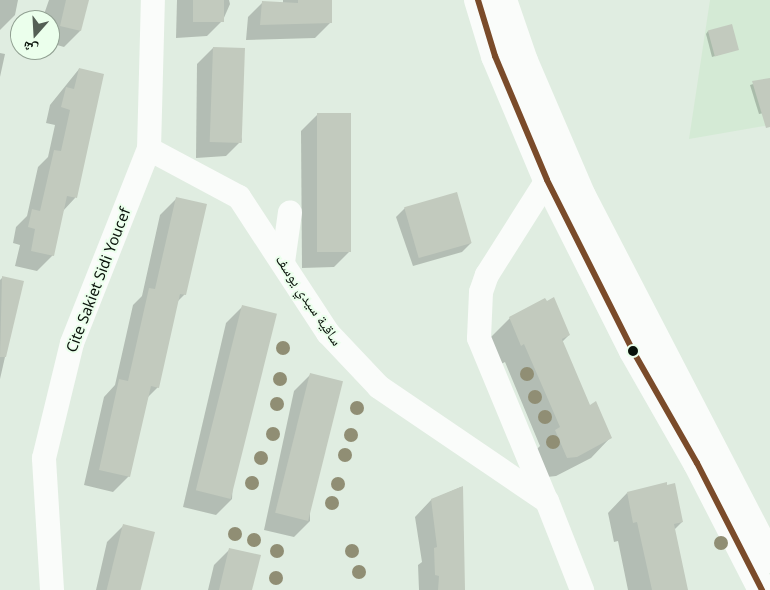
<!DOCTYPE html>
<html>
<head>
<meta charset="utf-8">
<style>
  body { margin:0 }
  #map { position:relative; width:770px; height:590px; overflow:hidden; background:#e0ede1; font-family:"Noto Sans","Noto Naskh Arabic",sans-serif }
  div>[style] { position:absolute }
  .built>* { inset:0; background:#d4ead5 }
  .shadow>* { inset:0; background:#0003 }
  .building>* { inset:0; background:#c2cabe; transform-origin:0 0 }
  .minor>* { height:24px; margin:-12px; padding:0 12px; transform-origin:12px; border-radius:12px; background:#fafcfa }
  .major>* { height:28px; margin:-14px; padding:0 14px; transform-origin:14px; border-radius:14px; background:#fafcfa }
  .bus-1>* { height:6px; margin:-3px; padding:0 3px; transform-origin:3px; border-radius:3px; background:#7a4b2a }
  .trees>* { width:14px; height:14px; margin:-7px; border-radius:50%; background:#908e74 }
  .dots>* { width:14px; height:14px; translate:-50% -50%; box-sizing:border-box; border:2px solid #ebffec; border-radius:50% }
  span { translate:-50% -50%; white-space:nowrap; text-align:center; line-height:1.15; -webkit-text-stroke:4px #ebffec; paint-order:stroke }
  .street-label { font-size:15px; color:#09120a }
  .north { position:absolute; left:10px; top:10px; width:50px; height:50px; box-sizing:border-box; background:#ebffec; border:1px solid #91a092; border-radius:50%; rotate:199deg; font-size:14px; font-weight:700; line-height:20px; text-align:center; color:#09120a }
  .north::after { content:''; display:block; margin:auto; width:18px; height:22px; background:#545f55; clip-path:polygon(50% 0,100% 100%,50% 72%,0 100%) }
</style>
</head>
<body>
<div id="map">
  <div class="built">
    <div style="clip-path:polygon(710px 0,770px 0,770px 125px,689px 139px)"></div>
  </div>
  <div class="shadow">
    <div style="clip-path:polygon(0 0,18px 0,15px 15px,0 30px)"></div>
    <div style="clip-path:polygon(49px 0,88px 0,80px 31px,64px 47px,50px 43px,50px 20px,42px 20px)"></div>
    <div style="clip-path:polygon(177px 0,229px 0,230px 4px,223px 20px,207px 36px,176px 38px)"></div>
    <div style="clip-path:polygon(283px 0,331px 0,331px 22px,315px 38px,246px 40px,248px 17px,263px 2px,283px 4px)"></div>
    <div style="clip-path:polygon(708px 31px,737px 49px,712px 57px,706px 34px)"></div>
    <div style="clip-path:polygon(213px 48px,242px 140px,226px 156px,196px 158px,197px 64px)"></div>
    <div style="clip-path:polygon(0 53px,5px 54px,0 77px)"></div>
    <div style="clip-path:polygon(79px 69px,102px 75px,75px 198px,63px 211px,53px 255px,37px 271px,15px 266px,20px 245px,13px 243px,16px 227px,27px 216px,38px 167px,48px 157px,55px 125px,46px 123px,50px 105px)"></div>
    <div style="clip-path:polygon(770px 79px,770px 112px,759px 114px,750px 85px)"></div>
    <div style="clip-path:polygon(317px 115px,350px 251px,334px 267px,302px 268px,301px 131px)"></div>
    <div style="clip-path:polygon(176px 199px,185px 294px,177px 302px,158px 387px,147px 398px,129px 476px,113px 492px,84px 485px,104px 397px,115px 385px,133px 305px,142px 296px,160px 215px)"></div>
    <div style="clip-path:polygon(405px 208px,471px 243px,462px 252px,413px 266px,396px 217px)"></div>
    <div style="clip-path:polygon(3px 277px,22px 282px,0 379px,0 280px)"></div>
    <div style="clip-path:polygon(242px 307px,232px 499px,216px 515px,183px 507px,226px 323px)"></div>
    <div style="clip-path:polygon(510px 318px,569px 335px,562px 342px,589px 407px,610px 438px,591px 458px,556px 476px,547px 477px,536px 450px,540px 446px,505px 362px,501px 364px,490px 338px)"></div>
    <div style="clip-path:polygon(310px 375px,310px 521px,294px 537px,264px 530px,294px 391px)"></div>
    <div style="clip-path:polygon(461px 487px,464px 590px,419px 590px,418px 565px,422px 562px,415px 517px,431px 500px)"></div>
    <div style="clip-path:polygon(627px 493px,682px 522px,674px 530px,687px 590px,628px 590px,618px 541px,614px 542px,608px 513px)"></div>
    <div style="clip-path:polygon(123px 526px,140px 590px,96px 590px,107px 542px)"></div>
    <div style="clip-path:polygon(230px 549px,251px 590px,208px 590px,214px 565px)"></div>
  </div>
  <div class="building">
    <div style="clip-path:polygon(66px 0,89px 0,81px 31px,60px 26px)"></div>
    <div style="left:193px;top:0;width:31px;height:22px"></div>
    <div style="clip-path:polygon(298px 0,332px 0,332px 23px,260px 25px,262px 1px,298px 3px)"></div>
    <div style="left:732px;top:24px;width:27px;height:25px;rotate:75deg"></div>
    <div style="left:213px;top:47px;width:32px;height:95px;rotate:2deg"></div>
    <div style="clip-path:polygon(79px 68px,104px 74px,77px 198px,67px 196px,54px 256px,31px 251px,35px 229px,28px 227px,32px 209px,40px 211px,54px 150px,61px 151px,70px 110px,61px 107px,66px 87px,74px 89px)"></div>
    <div style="clip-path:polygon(770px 78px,770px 127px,766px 128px,752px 81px)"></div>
    <div style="left:351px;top:113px;width:139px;height:34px;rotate:90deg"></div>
    <div style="left:457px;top:192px;width:53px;height:55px;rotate:74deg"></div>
    <div style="clip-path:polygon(176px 197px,207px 204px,186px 295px,180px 294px,159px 388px,151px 386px,130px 477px,99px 470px,119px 379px,128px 381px,149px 288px,155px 289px)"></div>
    <div style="clip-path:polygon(2px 276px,24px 281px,6px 357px,0 357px)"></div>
    <div style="clip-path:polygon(554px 297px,570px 335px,562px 339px,590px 405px,596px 401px,612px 438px,577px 457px,567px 458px,555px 430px,560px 427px,524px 344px,521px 346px,509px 317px,545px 298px,547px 301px)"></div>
    <div style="left:242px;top:305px;width:36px;height:191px;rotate:14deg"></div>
    <div style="left:310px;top:373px;width:34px;height:144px;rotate:14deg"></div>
    <div style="clip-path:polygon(667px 482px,667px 485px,675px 483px,683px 522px,674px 524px,688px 590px,652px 590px,637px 522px,633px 523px,627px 492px)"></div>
    <div style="clip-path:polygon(463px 486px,465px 590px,438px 590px,439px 576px,435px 575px,434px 548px,437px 547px,431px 499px)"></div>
    <div style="left:123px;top:524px;width:33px;height:68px;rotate:14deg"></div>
    <div style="clip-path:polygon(229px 548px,261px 555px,252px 590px,219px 590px)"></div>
  </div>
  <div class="minor">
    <div style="left:149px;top:149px;width:102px;rotate:28.1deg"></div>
    <div style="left:239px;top:197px;width:163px;rotate:56.8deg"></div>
    <div style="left:328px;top:333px;width:74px;rotate:46.6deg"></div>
    <div style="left:379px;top:387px;width:203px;rotate:34.2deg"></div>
    <div style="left:547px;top:501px;width:96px;rotate:68.5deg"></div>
    <div style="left:283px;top:262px;width:50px;rotate:-82deg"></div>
    <div style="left:546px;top:500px;width:175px;rotate:-112.5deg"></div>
    <div style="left:479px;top:338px;width:46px;rotate:-87.5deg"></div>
    <div style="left:481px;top:292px;width:18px;rotate:-71deg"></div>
    <div style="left:487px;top:275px;width:112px;rotate:-57.7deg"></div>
    <div style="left:547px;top:180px;width:17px;rotate:-36deg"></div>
    <div style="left:52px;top:590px;width:132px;rotate:-93.5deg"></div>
    <div style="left:44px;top:458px;width:118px;rotate:-76.3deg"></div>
    <div style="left:72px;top:343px;width:209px;rotate:-68.4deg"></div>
    <div style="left:149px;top:149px;width:149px;rotate:-88.5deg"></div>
  </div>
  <div class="major">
    <div style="left:478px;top:0;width:59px;rotate:73.1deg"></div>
    <div style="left:495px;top:56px;width:134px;rotate:67.2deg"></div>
    <div style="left:547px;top:180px;width:191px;rotate:63.3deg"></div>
    <div style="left:633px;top:351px;width:129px;rotate:60.3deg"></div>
    <div style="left:697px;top:463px;width:143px;rotate:62.9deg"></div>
    <div style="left:503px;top:0;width:65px;rotate:71deg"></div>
    <div style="left:524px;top:61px;width:147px;rotate:66.8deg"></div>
    <div style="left:582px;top:196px;width:409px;rotate:62.6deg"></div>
  </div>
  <div class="bus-1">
    <div style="left:478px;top:0;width:59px;rotate:73.1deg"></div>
    <div style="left:495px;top:56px;width:134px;rotate:67.2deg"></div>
    <div style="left:547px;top:180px;width:191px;rotate:63.3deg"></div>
    <div style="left:633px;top:351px;width:129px;rotate:60.3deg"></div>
    <div style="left:697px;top:463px;width:143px;rotate:62.9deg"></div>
  </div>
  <div class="trees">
    <div style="left:283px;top:348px"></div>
    <div style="left:527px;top:374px"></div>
    <div style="left:280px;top:379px"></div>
    <div style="left:535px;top:397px"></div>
    <div style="left:277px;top:404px"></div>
    <div style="left:357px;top:408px"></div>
    <div style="left:545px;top:417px"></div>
    <div style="left:273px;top:434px"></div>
    <div style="left:351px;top:435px"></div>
    <div style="left:553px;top:442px"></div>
    <div style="left:345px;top:455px"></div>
    <div style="left:261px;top:458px"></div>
    <div style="left:252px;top:483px"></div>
    <div style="left:338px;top:484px"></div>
    <div style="left:332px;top:503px"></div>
    <div style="left:235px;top:534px"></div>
    <div style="left:254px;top:540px"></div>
    <div style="left:721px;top:543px"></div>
    <div style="left:277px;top:551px"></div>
    <div style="left:352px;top:551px"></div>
    <div style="left:359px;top:572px"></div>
    <div style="left:276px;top:578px"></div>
  </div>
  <div class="dots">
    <div style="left:633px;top:351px;background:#09120a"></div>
  </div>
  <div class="street-label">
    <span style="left:98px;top:280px;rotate:-69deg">Cite Sakiet Sidi Youcef</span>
    <span style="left:309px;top:300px;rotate:56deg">ساقية سيدي يوسف</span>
  </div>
  <div class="north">ش</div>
</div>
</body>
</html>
